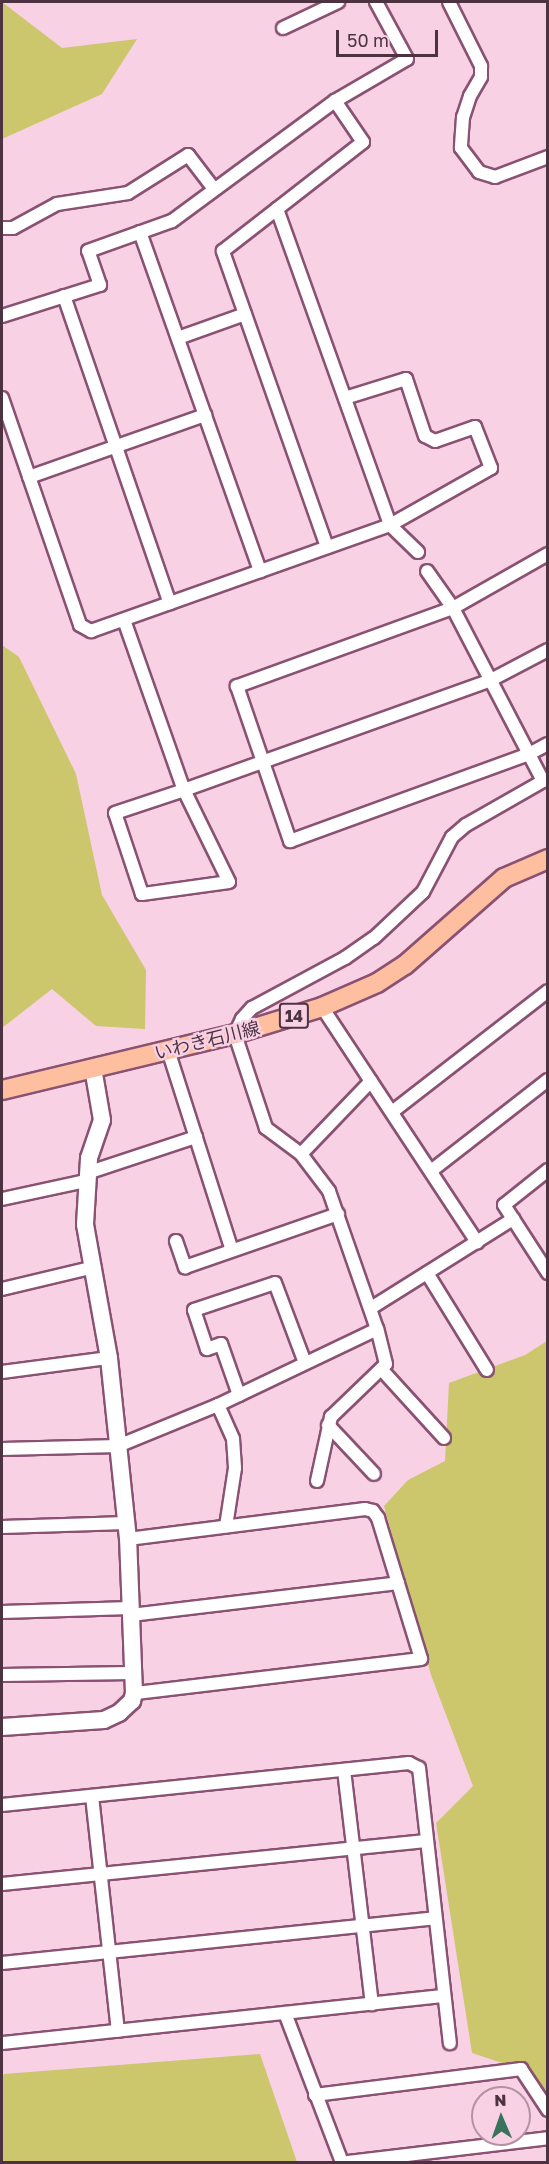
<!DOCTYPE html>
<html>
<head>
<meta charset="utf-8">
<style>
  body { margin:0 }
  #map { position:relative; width:549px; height:2164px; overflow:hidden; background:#f8d1e5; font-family:"Golos Text","Noto Sans JP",sans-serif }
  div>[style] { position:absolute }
  .green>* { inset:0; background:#ccc66d }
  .roads { filter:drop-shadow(2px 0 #8a5272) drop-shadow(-2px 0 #8a5272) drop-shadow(0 2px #8a5272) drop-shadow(0 -2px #8a5272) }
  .street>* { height:12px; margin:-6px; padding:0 6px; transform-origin:6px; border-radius:6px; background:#fff }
  .secondary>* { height:16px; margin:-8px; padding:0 8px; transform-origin:8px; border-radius:8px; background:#fff }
  .primary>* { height:18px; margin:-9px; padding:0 9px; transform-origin:9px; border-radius:9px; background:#febfa1 }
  span { translate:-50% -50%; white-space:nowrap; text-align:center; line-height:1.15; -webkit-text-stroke:4.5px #f8d1e5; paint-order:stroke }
  .shield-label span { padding:2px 4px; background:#f8d1e5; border:2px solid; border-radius:4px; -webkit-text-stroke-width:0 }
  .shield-label { font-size:16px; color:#4d3341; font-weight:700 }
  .street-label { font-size:18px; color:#4d3341 }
  .frame { position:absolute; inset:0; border:3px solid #4d3341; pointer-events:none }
  .north { position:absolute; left:471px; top:2086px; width:60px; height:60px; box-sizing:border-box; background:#f8d1e5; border:2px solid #b492a3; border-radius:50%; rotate:358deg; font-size:16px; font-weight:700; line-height:24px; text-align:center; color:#4d3341 }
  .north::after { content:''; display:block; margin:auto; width:21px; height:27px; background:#39735c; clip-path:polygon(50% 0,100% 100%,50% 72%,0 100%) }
  .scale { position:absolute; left:336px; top:30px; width:102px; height:27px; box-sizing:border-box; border:3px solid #4d3341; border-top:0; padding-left:8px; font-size:18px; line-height:21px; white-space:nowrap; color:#4d3341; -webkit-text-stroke:4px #f8d1e5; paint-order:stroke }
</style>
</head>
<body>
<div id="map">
  <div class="green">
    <div style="clip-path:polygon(2px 2px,62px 48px,137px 39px,102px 94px,2px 139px)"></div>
    <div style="clip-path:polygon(2px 645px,19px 657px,76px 774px,102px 895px,146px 970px,145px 1029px,96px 1026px,52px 989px,2px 1028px)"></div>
    <div style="clip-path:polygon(547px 1341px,547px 2091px,521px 2069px,472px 2053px,436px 1823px,473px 1786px,431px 1675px,384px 1506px,408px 1480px,445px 1461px,449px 1383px,525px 1355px)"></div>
    <div style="clip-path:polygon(260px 2054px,297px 2162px,2px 2162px,2px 2079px,4px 2074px)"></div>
  </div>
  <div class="roads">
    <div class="street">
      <div style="left:449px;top:2px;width:72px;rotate:63.4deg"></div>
      <div style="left:481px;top:66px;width:11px;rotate:90deg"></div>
      <div style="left:481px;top:77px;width:22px;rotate:120deg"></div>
      <div style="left:470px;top:96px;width:22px;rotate:108deg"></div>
      <div style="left:463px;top:117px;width:31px;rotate:94deg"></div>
      <div style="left:461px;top:148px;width:30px;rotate:53deg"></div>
      <div style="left:479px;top:172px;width:17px;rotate:17deg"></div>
      <div style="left:495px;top:177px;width:57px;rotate:-20.7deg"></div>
      <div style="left:283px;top:28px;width:61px;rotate:-25.3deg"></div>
      <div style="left:277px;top:209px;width:109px;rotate:-37.9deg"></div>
      <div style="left:363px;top:142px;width:50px;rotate:-124.3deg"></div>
      <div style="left:2px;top:228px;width:11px"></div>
      <div style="left:13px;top:228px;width:50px;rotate:-28.6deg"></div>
      <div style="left:57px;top:204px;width:72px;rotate:-8.8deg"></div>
      <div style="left:128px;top:193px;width:71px;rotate:-32.3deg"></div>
      <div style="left:188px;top:155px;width:43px;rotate:52.6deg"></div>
      <div style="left:140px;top:232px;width:360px;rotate:70.5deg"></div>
      <div style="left:64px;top:296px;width:325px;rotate:71deg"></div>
      <div style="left:2px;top:316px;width:103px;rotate:-17.6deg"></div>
      <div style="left:100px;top:285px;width:36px;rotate:-109deg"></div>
      <div style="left:88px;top:251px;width:89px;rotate:-19.7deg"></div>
      <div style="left:172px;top:221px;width:202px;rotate:-36.4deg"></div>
      <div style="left:335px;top:101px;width:83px;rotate:-30.3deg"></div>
      <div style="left:407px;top:59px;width:65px;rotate:-118.5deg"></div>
      <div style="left:178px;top:338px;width:71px;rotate:-19.7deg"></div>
      <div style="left:2px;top:398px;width:240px;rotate:71deg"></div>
      <div style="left:80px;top:625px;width:13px;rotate:29deg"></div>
      <div style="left:91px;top:631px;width:317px;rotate:-19.5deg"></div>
      <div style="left:390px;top:525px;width:116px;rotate:-29.4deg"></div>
      <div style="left:491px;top:468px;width:44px;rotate:-111.3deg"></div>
      <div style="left:475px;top:427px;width:42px;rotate:160.7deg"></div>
      <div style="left:435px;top:441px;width:11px;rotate:-153deg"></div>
      <div style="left:425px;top:436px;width:60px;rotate:-108.4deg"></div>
      <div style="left:406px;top:379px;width:64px;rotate:162.7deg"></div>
      <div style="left:29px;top:477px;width:187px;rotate:-19.4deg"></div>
      <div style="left:327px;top:547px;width:314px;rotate:-109.4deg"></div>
      <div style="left:223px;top:251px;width:68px;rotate:-37.9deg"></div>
      <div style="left:277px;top:209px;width:336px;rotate:70.3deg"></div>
      <div style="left:390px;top:525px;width:39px;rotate:44deg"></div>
      <div style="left:548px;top:554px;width:109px;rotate:150.4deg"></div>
      <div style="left:453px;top:608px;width:230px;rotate:160.1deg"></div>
      <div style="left:237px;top:686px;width:164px;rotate:71.1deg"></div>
      <div style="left:290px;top:841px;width:254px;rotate:-20deg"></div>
      <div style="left:529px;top:754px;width:21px;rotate:-28deg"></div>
      <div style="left:124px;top:620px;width:180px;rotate:70.6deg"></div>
      <div style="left:184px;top:790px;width:102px;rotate:63.9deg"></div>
      <div style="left:229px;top:882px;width:88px;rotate:172.1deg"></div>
      <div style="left:142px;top:894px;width:85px;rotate:-108.4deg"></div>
      <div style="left:115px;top:813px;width:73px;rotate:-18.4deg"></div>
      <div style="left:184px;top:790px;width:326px;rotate:-19.7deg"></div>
      <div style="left:491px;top:680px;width:64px;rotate:-27.8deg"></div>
      <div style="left:322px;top:1007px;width:282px;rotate:56.6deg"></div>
      <div style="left:168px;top:1050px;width:210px;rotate:72.3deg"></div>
      <div style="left:392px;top:1112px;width:197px;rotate:-37.8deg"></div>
      <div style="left:301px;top:1154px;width:101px;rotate:-46.2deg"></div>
      <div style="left:548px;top:1170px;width:56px;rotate:141.5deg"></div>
      <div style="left:504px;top:1205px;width:81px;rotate:57.1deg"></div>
      <div style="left:431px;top:1171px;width:148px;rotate:-37.9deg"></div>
      <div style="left:87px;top:1173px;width:115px;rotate:-18.3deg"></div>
      <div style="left:2px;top:1199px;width:86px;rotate:-12.1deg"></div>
      <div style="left:176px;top:1241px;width:28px;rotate:71deg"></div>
      <div style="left:185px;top:1267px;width:162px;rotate:-19.1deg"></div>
      <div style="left:427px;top:1273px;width:114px;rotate:58.3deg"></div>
      <div style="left:2px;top:1289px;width:95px;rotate:-13.4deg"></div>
      <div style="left:371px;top:1308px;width:168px;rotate:-32.1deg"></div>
      <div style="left:382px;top:1370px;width:92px;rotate:47.6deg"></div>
      <div style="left:2px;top:1372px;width:108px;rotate:-7.5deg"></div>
      <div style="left:239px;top:1395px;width:54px;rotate:-109.4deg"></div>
      <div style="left:221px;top:1344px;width:15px;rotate:160deg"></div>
      <div style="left:207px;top:1349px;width:41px;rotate:-108.4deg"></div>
      <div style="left:194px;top:1310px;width:85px;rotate:-18.4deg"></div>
      <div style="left:275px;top:1283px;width:85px;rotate:69.4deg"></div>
      <div style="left:218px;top:1405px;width:37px;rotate:66deg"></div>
      <div style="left:233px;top:1439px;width:29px;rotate:86deg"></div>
      <div style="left:235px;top:1468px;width:59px;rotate:98.8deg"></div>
      <div style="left:328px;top:1425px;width:67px;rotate:46.8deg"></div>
      <div style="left:2px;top:1449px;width:116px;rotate:-1.5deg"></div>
      <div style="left:118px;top:1446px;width:108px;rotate:-22.3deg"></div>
      <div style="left:218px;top:1405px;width:176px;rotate:-25.5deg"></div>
      <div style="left:377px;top:1329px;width:146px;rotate:-109.2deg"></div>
      <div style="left:329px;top:1191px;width:46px;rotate:-127.1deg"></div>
      <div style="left:301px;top:1154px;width:44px;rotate:-143.4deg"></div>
      <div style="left:266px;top:1128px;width:99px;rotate:-108.3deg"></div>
      <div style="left:235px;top:1034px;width:17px;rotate:-65deg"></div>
      <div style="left:242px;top:1019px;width:15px;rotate:-48deg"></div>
      <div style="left:252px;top:1008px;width:106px;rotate:-28.3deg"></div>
      <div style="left:345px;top:958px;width:35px;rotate:-35deg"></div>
      <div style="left:374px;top:938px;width:67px;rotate:-43.2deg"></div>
      <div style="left:423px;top:892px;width:62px;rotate:-62.2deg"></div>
      <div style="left:452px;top:837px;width:18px;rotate:-41deg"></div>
      <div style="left:466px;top:825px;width:89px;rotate:-29.7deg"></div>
      <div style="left:543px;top:781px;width:195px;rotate:-117.5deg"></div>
      <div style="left:453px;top:608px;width:45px;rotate:-125.1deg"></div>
      <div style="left:317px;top:1481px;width:66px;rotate:-77.7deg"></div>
      <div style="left:331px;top:1417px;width:76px;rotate:-43.9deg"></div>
      <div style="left:386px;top:1364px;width:36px;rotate:-104deg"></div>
      <div style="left:2px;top:1527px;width:124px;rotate:-1.8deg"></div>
      <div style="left:128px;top:1539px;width:239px;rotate:-7.2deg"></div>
      <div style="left:365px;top:1509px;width:8px;rotate:14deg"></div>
      <div style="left:373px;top:1511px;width:9px;rotate:54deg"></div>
      <div style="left:378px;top:1518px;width:147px;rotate:73deg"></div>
      <div style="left:421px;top:1659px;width:289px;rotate:173.2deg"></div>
      <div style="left:2px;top:1612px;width:129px;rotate:-1.8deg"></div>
      <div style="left:131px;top:1615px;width:269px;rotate:-6.8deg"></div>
      <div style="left:2px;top:1675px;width:130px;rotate:-0.9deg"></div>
      <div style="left:344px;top:1770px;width:236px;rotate:83.2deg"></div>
      <div style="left:92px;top:1796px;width:236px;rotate:83.7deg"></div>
      <div style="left:2px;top:1805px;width:409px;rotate:-5.9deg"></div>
      <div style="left:409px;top:1763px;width:11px;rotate:27deg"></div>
      <div style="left:419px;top:1768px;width:277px;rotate:83.6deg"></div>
      <div style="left:2px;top:1884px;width:426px;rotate:-5.8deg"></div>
      <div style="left:2px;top:1963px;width:435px;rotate:-5.9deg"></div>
      <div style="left:285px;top:2013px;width:160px;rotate:69.1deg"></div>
      <div style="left:2px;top:2043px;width:444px;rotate:-6.1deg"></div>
      <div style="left:315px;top:2095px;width:208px;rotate:-7.2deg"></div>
      <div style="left:521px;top:2069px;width:49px;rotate:56.6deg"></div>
      <div style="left:348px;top:2162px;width:201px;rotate:-6.8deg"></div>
    </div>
    <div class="secondary">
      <div style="left:2px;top:1727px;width:102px;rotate:-3.9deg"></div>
      <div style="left:104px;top:1720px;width:17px;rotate:-25deg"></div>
      <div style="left:119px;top:1713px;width:18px;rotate:-43deg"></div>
      <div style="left:132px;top:1701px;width:8px;rotate:-76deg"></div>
      <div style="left:134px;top:1693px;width:154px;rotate:-92.2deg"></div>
      <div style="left:128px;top:1539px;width:182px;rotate:-96deg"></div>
      <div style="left:109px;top:1358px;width:136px;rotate:-100.2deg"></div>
      <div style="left:85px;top:1224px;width:66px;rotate:-86.5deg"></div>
      <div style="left:89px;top:1158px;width:40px;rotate:-71.1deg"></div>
      <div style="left:102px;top:1120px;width:53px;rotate:-99.8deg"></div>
    </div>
    <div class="primary">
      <div style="left:2px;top:1090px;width:240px;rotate:-13.5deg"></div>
      <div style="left:235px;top:1034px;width:91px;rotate:-17.2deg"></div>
      <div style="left:322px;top:1007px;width:60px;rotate:-23.6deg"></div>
      <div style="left:377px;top:983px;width:33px;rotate:-33deg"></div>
      <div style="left:405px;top:965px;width:132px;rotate:-41.3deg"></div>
      <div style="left:504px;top:878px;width:48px;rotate:-23.4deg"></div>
    </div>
  </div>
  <div class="shield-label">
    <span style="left:294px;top:1016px">14</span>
  </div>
  <div class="street-label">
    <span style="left:207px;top:1040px;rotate:-14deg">いわき石川線</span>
  </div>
  <div class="frame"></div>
  <div class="north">N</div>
  <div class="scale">50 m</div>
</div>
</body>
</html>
